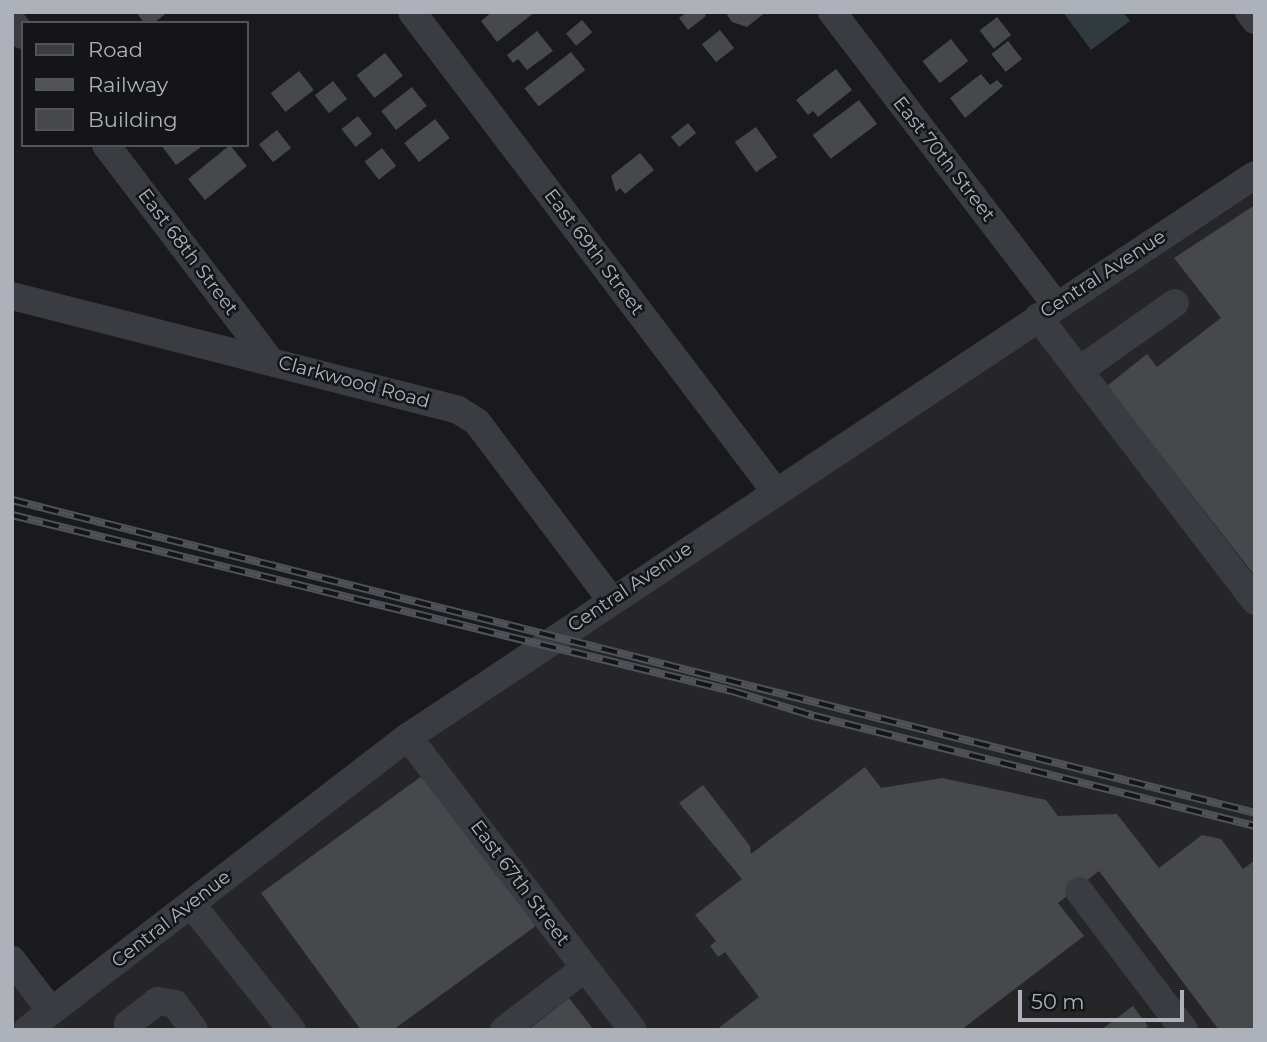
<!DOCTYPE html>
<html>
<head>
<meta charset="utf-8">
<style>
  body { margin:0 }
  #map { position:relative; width:1267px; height:1042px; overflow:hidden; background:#1a1a1c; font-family:Montserrat,sans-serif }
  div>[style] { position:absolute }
  .built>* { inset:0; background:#262629 }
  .water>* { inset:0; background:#303a3f }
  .building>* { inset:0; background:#47484c; transform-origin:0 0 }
  .minor>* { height:28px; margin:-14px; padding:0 14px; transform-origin:14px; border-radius:14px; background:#3b3c41 }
  .rail>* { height:8px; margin-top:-4px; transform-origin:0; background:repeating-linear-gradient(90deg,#151517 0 16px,#505257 0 32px); box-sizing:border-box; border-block:2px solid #505257 }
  span { translate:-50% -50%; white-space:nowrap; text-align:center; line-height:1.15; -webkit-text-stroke:5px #151517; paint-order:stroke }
  .street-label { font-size:19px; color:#adb2ba }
  .frame { position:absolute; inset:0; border:14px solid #adb2ba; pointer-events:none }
  .legend { position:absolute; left:21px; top:21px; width:228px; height:126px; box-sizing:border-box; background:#151517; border:2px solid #525458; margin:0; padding:9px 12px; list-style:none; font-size:21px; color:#adb2ba }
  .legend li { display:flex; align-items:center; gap:14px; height:35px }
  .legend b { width:35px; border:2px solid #525458 }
  .scale { position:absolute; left:1018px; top:990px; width:166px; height:32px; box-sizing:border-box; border:4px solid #adb2ba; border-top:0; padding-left:9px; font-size:21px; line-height:24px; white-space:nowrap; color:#adb2ba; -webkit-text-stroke:5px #151517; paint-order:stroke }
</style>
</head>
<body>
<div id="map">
  <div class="built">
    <div style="clip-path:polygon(1255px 175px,1255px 1030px,12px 1030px,12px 960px,50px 1011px,408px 737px)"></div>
  </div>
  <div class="water">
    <div style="clip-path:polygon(1063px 12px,1123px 12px,1130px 21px,1091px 50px)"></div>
  </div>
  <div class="building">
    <div style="clip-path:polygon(136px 12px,164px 12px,165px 14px,154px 23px,144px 23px)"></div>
    <div style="clip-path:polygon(492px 12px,535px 12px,497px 42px,481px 21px)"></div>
    <div style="clip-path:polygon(687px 12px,703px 12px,706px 16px,688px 30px,679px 18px)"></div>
    <div style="clip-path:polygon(731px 12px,766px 12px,747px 27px,732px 22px,727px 15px)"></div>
    <div style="left:997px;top:17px;width:23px;height:22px;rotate:52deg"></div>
    <div style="left:582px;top:20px;width:16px;height:21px;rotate:50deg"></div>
    <div style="left:720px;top:30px;width:23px;height:23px;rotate:52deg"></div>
    <div style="clip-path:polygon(537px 31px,553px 51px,527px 70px,518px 59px,513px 63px,507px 55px)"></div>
    <div style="left:951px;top:39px;width:28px;height:36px;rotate:52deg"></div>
    <div style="left:1008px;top:41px;width:23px;height:21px;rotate:52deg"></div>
    <div style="left:571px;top:52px;width:23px;height:59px;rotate:52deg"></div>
    <div style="left:385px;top:53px;width:29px;height:36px;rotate:52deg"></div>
    <div style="clip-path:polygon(836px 69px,852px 90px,818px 117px,813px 111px,808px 115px,796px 100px)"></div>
    <div style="left:299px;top:71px;width:24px;height:36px;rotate:52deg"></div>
    <div style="clip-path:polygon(981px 74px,990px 85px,997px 80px,1003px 86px,965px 118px,950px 98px)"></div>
    <div style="left:333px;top:81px;width:23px;height:23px;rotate:52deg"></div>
    <div style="left:412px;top:87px;width:24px;height:39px;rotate:52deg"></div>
    <div style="left:859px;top:100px;width:30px;height:58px;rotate:53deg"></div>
    <div style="left:358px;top:116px;width:23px;height:21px;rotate:52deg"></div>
    <div style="left:435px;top:119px;width:24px;height:39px;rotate:52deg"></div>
    <div style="left:688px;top:123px;width:13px;height:22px;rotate:51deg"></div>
    <div style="left:756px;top:127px;width:37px;height:26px;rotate:55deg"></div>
    <div style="left:277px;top:130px;width:23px;height:23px;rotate:52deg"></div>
    <div style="clip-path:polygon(161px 145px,204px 145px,176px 165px)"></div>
    <div style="left:230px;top:145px;width:27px;height:54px;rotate:51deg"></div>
    <div style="left:382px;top:148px;width:23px;height:22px;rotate:52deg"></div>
    <div style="clip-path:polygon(640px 153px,654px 170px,625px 194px,620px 188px,616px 192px,611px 176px)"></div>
    <div style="clip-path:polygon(1255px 205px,1255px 576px,1107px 386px,1147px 354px,1157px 367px,1221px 318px,1174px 258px)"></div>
    <div style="clip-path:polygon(865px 767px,881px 788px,942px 778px,1046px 800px,1058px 816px,1117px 814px,1159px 868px,1202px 835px,1221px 839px,1243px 869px,1255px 860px,1255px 1030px,1219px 1030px,1099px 871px,1058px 903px,1084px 936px,961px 1030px,716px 1030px,759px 997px,725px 952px,718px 957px,710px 946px,716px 941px,695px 915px,742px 879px,679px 803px,703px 785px,750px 846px,751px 854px)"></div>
    <div style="clip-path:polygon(426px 773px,537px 925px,393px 1030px,361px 1030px,261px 893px)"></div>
    <div style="clip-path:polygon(569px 998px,594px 1030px,528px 1030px)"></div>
    <div style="clip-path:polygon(1133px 1006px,1148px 1026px,1143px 1030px,1101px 1030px)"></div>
  </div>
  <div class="minor">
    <div style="left:412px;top:12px;width:601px;rotate:52.84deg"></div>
    <div style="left:832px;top:12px;width:369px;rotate:52.6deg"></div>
    <div style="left:1249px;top:12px;width:10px;rotate:53deg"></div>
    <div style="left:12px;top:22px;width:17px;rotate:50deg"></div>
    <div style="left:106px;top:145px;width:269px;rotate:52.7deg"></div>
    <div style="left:12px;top:296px;width:460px;rotate:14.3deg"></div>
    <div style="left:458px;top:410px;width:22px;rotate:32deg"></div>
    <div style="left:477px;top:422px;width:223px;rotate:53deg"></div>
    <div style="left:1038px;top:317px;width:357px;rotate:52.6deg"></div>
    <div style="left:1080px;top:370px;width:116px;rotate:-35.2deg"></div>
    <div style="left:408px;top:737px;width:369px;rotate:52.5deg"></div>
    <div style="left:1079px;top:891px;width:174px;rotate:52.9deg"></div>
    <div style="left:191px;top:904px;width:161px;rotate:51.3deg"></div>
    <div style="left:12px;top:960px;width:64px;rotate:52.6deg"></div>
    <div style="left:27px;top:1030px;width:481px;rotate:-37.6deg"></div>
    <div style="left:408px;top:737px;width:1016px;rotate:-33.57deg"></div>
    <div style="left:128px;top:1030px;width:6px;rotate:-90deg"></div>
    <div style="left:128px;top:1024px;width:37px;rotate:-38deg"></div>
    <div style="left:157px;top:1001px;width:18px;rotate:9deg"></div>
    <div style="left:175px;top:1004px;width:32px;rotate:54deg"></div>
    <div style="left:504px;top:1030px;width:102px;rotate:-37.4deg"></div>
  </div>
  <div class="rail">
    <div style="left:12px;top:500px;width:1282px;rotate:14.13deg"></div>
    <div style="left:12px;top:515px;width:741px;rotate:13.74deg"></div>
    <div style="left:732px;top:691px;width:86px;rotate:17deg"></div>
    <div style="left:814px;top:716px;width:455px;rotate:14deg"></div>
  </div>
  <div class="street-label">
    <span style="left:944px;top:159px;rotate:52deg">East 70th Street</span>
    <span style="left:188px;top:252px;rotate:53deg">East 68th Street</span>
    <span style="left:594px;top:252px;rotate:53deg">East 69th Street</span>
    <span style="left:1103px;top:274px;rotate:-33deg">Central Avenue</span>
    <span style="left:354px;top:382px;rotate:15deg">Clarkwood Road</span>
    <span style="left:630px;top:587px;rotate:-34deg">Central Avenue</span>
    <span style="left:520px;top:883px;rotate:53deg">East 67th Street</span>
    <span style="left:171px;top:919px;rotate:-38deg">Central Avenue</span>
  </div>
  <div class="frame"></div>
  <ul class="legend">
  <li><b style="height:9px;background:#3b3c41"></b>Road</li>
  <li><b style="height:9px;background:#505257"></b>Railway</li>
  <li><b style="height:19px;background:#47484c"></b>Building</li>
  </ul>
  <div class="scale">50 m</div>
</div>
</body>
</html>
